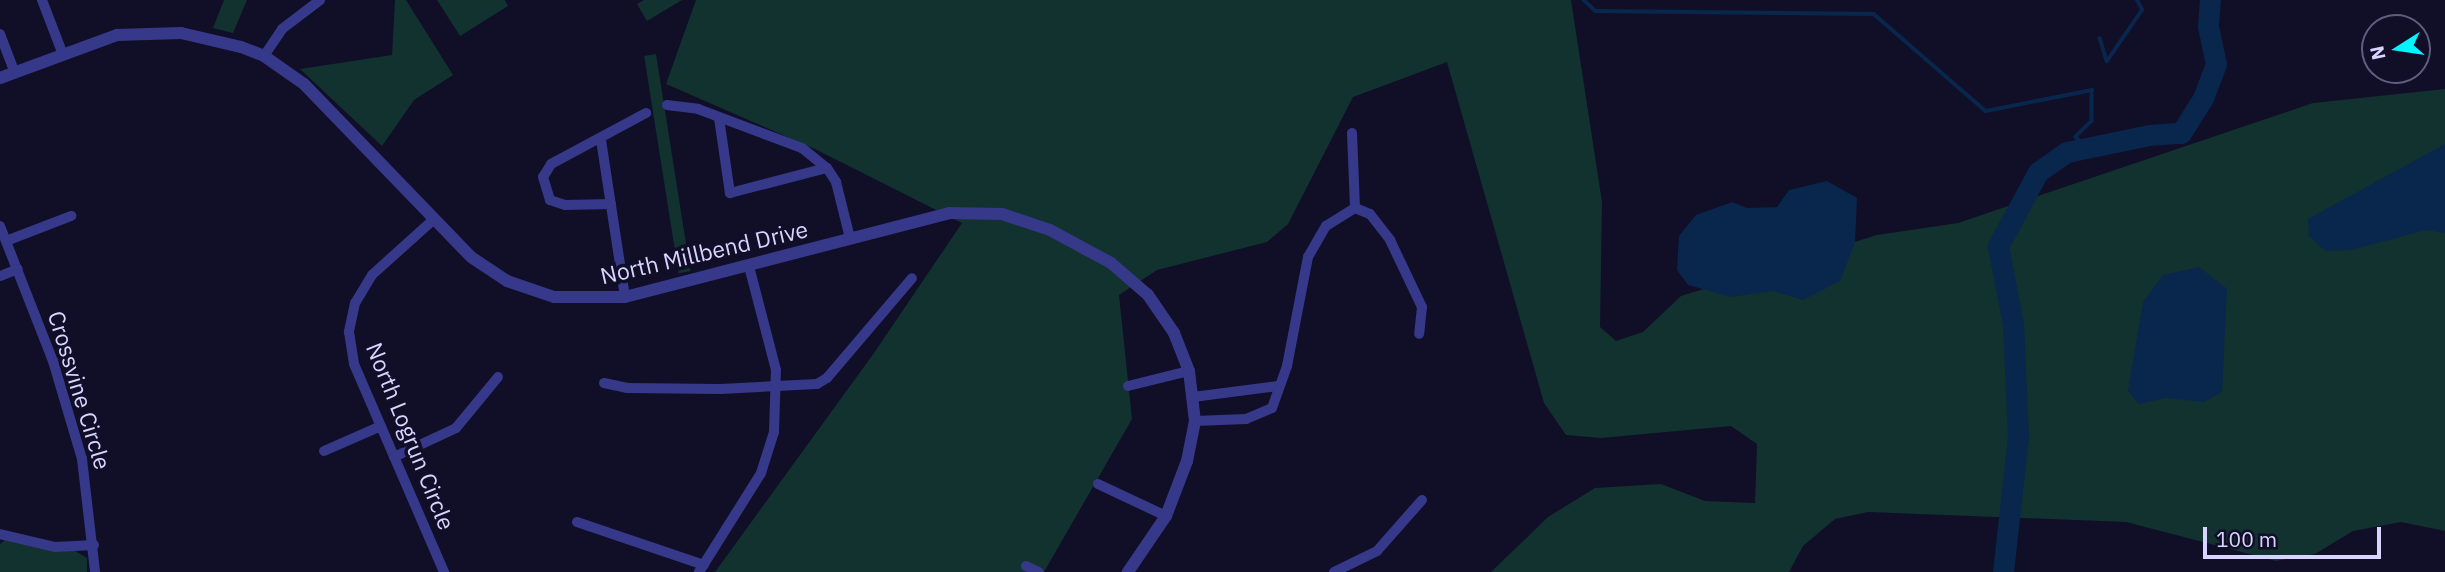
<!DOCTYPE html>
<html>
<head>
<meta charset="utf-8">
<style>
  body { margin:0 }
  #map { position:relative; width:2445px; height:572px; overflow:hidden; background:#110e28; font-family:"IBM Plex Sans",sans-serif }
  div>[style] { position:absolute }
  .green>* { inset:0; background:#11322f; transform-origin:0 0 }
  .water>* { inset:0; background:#09264c }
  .stream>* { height:3.5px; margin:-1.75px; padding:0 1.75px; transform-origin:1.75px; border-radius:1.75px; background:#09264c }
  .river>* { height:21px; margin:-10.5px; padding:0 10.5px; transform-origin:10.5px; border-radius:10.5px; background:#09264c }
  .minor>* { height:10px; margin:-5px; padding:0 5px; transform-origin:5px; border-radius:5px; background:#36388a }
  .tertiary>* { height:12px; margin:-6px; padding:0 6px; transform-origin:6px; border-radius:6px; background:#36388a }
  span { translate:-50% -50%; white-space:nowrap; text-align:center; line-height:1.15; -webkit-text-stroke:7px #110e28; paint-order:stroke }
  .street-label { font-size:23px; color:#d7d5ff }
  .north { position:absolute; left:2361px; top:14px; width:70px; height:70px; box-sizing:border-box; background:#110e28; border:2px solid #605e7e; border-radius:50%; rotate:258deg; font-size:19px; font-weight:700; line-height:28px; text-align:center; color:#d7d5ff }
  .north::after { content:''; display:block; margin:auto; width:24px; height:32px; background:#01f5ff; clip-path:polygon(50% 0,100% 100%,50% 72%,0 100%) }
  .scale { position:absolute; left:2203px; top:527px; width:178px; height:32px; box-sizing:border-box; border:4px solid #d7d5ff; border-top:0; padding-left:9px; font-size:21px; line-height:24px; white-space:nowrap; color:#d7d5ff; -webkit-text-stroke:5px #110e28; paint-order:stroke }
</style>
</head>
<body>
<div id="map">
  <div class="green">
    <div style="clip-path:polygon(224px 0,247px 0,233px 33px,213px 28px)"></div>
    <div style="clip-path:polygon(395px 0,406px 0,453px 75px,414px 100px,382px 146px,300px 69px,392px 55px)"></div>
    <div style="clip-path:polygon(437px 0,505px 0,508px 6px,460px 36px)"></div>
    <div style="clip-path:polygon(644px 0,682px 0,647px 21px,637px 4px)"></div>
    <div style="clip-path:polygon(696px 0,1571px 0,1602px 202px,1600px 327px,1616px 341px,1643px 332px,1681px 296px,1877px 235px,1958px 223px,2313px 103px,2445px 89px,2445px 531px,2401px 522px,2353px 531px,2315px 554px,2276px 561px,2126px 522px,1868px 512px,1835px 519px,1803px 546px,1789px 572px,1491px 572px,1548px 517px,1595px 488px,1661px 484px,1705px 501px,1755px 503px,1757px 444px,1731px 426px,1601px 438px,1566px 435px,1544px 403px,1447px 62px,1353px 97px,1288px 224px,1267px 242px,1157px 270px,1119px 295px,1132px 419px,1044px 572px,715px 572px,874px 353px,962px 223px,815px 149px,666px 84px)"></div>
    <div style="left:656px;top:54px;width:220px;height:12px;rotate:81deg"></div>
    <div style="clip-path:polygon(5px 540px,52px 551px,75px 551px,87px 558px,87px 572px,0 572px,0 544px)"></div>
  </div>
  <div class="water">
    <div style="clip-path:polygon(2445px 144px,2445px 233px,2426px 230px,2351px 250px,2325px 251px,2309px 236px,2308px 219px)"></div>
    <div style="clip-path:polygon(1827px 181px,1857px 198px,1855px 242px,1840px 281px,1803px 300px,1773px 291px,1731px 297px,1688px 285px,1677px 270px,1679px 236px,1696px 215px,1732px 202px,1747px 208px,1777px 207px,1789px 190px)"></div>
    <div style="clip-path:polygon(2199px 267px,2227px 289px,2222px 392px,2204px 402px,2166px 398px,2139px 404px,2128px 391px,2143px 302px,2163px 275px)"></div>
  </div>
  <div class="stream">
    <div style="left:1584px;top:0;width:16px;rotate:43deg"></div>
    <div style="left:1596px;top:11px;width:278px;rotate:0.6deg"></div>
    <div style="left:1874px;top:14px;width:148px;rotate:40.9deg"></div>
    <div style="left:1986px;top:111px;width:108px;rotate:-11.2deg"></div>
    <div style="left:2092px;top:90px;width:31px;rotate:90deg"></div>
    <div style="left:2092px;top:121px;width:23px;rotate:135deg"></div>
    <div style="left:2076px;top:137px;width:13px;rotate:45deg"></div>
    <div style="left:2100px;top:38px;width:24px;rotate:73deg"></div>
    <div style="left:2107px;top:61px;width:62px;rotate:-55.5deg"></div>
    <div style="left:2142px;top:10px;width:11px;rotate:-117deg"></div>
  </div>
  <div class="river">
    <div style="left:2003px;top:572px;width:136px;rotate:-83.7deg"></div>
    <div style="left:2018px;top:437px;width:113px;rotate:-92.5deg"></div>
    <div style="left:2013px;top:324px;width:79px;rotate:-100.9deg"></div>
    <div style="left:1998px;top:246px;width:84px;rotate:-61.6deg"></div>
    <div style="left:2038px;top:172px;width:35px;rotate:-35deg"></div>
    <div style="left:2067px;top:152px;width:84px;rotate:-11.7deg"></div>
    <div style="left:2149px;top:135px;width:32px;rotate:-4deg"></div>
    <div style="left:2181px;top:133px;width:41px;rotate:-57.8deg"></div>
    <div style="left:2203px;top:98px;width:36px;rotate:-69deg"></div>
    <div style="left:2216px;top:64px;width:39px;rotate:-102deg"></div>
    <div style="left:2208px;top:26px;width:26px;rotate:-86deg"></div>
  </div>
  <div class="minor">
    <div style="left:42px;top:0;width:56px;rotate:69deg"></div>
    <div style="left:0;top:34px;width:42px;rotate:69deg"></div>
    <div style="left:264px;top:56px;width:32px;rotate:-56deg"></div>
    <div style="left:282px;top:29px;width:48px;rotate:-37.3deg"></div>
    <div style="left:667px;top:105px;width:31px;rotate:7deg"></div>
    <div style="left:698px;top:109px;width:111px;rotate:20.6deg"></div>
    <div style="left:802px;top:148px;width:32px;rotate:39deg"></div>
    <div style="left:827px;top:168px;width:17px;rotate:57deg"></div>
    <div style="left:836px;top:182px;width:58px;rotate:76deg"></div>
    <div style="left:719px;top:118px;width:76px;rotate:81.7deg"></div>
    <div style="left:730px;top:193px;width:100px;rotate:-14.5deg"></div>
    <div style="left:1352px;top:133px;width:75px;rotate:87.7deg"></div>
    <div style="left:601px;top:140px;width:159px;rotate:81.3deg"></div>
    <div style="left:611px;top:204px;width:46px;rotate:178.8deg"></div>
    <div style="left:565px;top:205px;width:16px;rotate:-162deg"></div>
    <div style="left:550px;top:200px;width:24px;rotate:-107deg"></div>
    <div style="left:543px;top:177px;width:15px;rotate:-58deg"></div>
    <div style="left:551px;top:164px;width:108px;rotate:-28.2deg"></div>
    <div style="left:433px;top:220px;width:82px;rotate:138deg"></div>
    <div style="left:372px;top:275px;width:33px;rotate:121deg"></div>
    <div style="left:355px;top:303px;width:30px;rotate:102deg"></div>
    <div style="left:349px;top:332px;width:32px;rotate:81deg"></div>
    <div style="left:354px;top:364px;width:227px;rotate:66.6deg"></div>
    <div style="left:0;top:226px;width:145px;rotate:68.6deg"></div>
    <div style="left:53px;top:361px;width:102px;rotate:73.5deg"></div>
    <div style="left:82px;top:459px;width:114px;rotate:83.4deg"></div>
    <div style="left:6px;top:241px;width:70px;rotate:-21deg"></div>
    <div style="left:0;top:276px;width:19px;rotate:-21deg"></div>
    <div style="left:604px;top:383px;width:24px;rotate:12deg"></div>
    <div style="left:627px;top:388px;width:94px;rotate:0.6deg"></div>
    <div style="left:721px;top:389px;width:96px;rotate:-3deg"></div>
    <div style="left:817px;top:384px;width:12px;rotate:-31deg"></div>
    <div style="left:827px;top:378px;width:131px;rotate:-49.6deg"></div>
    <div style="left:1128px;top:386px;width:63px;rotate:-13.8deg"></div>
    <div style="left:1193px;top:397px;width:86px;rotate:-7.4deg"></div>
    <div style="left:1195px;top:421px;width:51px;rotate:-2.2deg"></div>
    <div style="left:1246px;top:419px;width:28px;rotate:-23deg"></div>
    <div style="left:1272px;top:408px;width:45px;rotate:-70.3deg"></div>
    <div style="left:1287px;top:366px;width:111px;rotate:-79.1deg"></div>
    <div style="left:1308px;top:257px;width:36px;rotate:-60deg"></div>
    <div style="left:1326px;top:226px;width:34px;rotate:-32deg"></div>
    <div style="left:1355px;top:208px;width:16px;rotate:22deg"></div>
    <div style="left:1370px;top:214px;width:33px;rotate:52deg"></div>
    <div style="left:1390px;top:240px;width:74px;rotate:64.5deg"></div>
    <div style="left:1422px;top:307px;width:27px;rotate:96deg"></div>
    <div style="left:324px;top:451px;width:62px;rotate:-23.7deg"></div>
    <div style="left:394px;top:457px;width:68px;rotate:-25.1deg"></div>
    <div style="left:456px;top:428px;width:66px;rotate:-50.5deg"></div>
    <div style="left:1098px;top:484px;width:75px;rotate:25.2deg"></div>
    <div style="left:577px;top:522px;width:134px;rotate:18.7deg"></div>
    <div style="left:0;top:534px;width:57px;rotate:13.3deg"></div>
    <div style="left:55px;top:547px;width:39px;rotate:-3deg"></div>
    <div style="left:1026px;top:566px;width:14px;rotate:25deg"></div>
    <div style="left:699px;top:572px;width:117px;rotate:-57.9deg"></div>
    <div style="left:761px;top:473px;width:43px;rotate:-72.4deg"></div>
    <div style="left:774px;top:432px;width:62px;rotate:-88.2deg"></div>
    <div style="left:776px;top:370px;width:107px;rotate:-104.6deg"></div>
    <div style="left:1334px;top:572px;width:48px;rotate:-26deg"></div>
    <div style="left:1377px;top:551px;width:68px;rotate:-48.6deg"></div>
  </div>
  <div class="tertiary">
    <div style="left:0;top:78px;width:125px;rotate:-20.2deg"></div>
    <div style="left:117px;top:35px;width:64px;rotate:-1.8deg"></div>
    <div style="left:181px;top:33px;width:62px;rotate:13.1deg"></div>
    <div style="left:241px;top:47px;width:25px;rotate:21deg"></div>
    <div style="left:264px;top:56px;width:49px;rotate:35deg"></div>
    <div style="left:304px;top:84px;width:240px;rotate:46deg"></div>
    <div style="left:471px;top:257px;width:43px;rotate:33.7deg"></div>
    <div style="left:507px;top:281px;width:50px;rotate:18.8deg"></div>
    <div style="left:554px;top:297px;width:71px"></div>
    <div style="left:625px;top:297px;width:335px;rotate:-14.5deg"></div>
    <div style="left:949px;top:213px;width:53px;rotate:1.1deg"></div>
    <div style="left:1002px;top:214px;width:51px;rotate:18.4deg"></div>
    <div style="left:1050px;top:230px;width:69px;rotate:28.4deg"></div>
    <div style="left:1111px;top:263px;width:49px;rotate:40.9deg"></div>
    <div style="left:1148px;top:295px;width:46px;rotate:55.6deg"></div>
    <div style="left:1174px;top:333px;width:41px;rotate:68.5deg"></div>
    <div style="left:1189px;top:371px;width:50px;rotate:83.2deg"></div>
    <div style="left:1195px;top:421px;width:41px;rotate:101.3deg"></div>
    <div style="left:1187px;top:461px;width:59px;rotate:110.9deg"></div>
    <div style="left:1166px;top:516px;width:68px;rotate:124.2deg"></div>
  </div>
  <div class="street-label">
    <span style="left:704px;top:252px;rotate:-13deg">North Millbend Drive</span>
    <span style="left:80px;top:390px;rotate:73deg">Crossvine Circle</span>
    <span style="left:411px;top:436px;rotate:68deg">North Logrun Circle</span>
  </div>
  <div class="north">N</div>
  <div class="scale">100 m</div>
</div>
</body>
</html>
